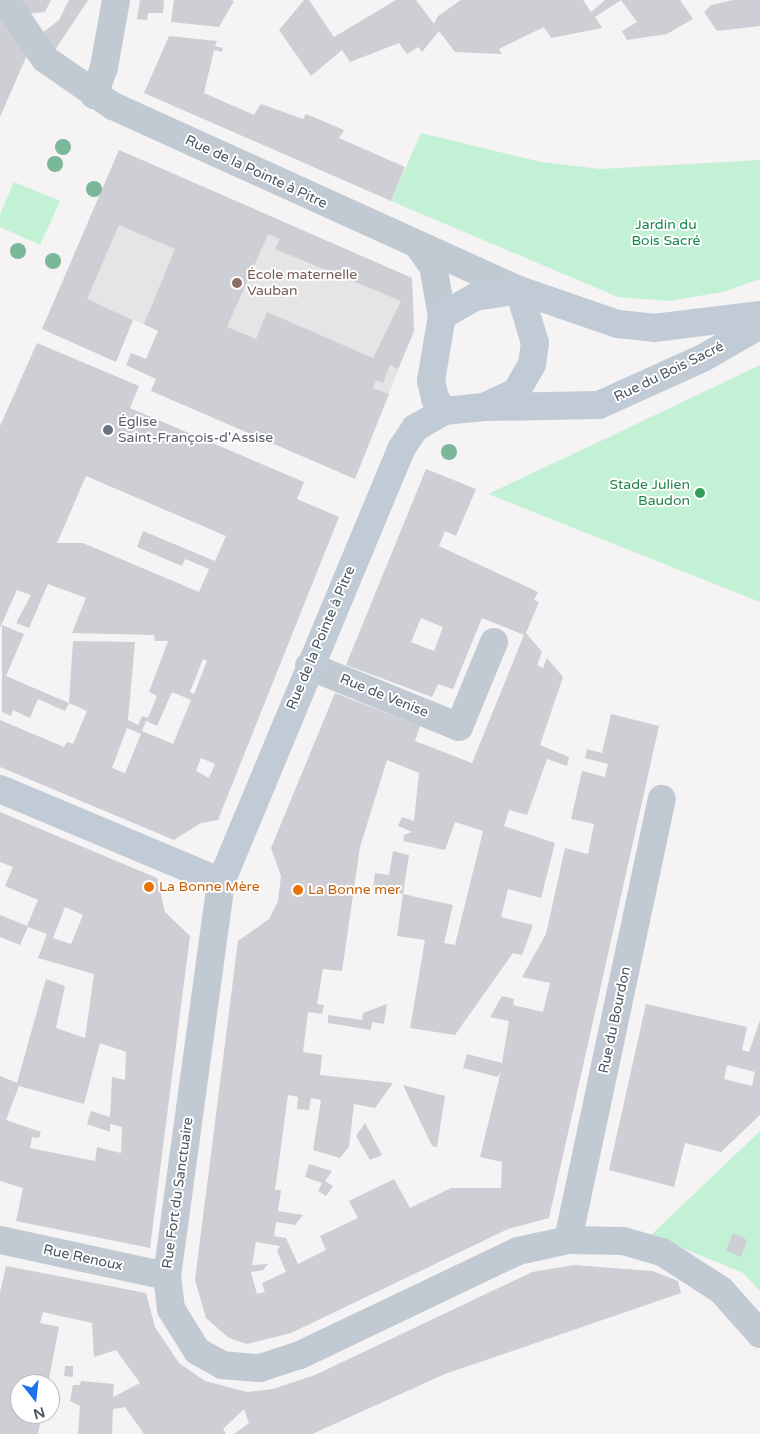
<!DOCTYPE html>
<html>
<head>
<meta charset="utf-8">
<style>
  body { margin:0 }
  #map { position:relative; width:760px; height:1434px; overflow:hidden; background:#f5f3f3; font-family:"Varela Round",sans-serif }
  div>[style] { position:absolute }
  .education>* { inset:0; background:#e6e4e5 }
  .green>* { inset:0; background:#c3f1d5 }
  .building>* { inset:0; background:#cdcfd5 }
  .street>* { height:28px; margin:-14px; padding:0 14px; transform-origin:14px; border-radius:14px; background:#c1cad2 }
  .secondary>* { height:28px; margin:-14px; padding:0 14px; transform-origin:14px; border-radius:14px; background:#c1cbd6 }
  .trees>* { width:16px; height:16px; margin:-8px; border-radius:50%; background:#7bb799 }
  .dots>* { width:14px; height:14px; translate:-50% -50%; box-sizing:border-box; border:2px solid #fff; border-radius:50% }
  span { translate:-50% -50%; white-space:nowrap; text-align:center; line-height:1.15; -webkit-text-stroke:4px #fff; paint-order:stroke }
  .street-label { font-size:14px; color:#4a5661 }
  .park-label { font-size:14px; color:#17864f }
  .education-label { font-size:14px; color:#785e54 }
  .left { translate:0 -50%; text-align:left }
  .worship-label { font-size:14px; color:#5b616d }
  .leisure-label { font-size:14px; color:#27864d }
  .right { translate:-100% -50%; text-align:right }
  .food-label { font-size:14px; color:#c56008 }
  .north { position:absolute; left:10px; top:1374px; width:50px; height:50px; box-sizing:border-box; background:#fff; border:1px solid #b7bbc0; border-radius:50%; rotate:164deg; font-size:14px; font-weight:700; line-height:20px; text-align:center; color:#4a5661 }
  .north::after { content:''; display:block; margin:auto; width:18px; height:22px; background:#1a73e8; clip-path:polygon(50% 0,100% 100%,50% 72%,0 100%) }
</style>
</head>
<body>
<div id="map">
  <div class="education">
    <div style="clip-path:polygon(119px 150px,412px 278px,414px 331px,376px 425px,60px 288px)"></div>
  </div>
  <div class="green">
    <div style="clip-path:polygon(421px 133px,541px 162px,600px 169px,760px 160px,760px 279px,723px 292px,669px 301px,618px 297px,391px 201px)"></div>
    <div style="clip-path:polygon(14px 182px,60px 201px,40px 245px,0 227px,0 214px)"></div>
    <div style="clip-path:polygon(760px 365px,760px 602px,488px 494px,607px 438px)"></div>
    <div style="clip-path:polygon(760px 1131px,760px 1291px,743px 1273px,651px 1235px)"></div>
  </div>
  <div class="building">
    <div style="clip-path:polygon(17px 0,51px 0,45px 12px,25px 14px)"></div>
    <div style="clip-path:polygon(69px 0,88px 0,55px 50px,41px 34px,59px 20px)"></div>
    <div style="clip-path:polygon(140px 0,164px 0,163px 13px,148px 13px,147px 20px,137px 19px)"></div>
    <div style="clip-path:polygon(174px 0,230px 0,234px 1px,219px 27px,171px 22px)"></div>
    <div style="clip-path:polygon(304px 0,309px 0,334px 37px,396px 0,416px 0,434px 24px,438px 16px,461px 0,583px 0,591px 12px,605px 0,680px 0,693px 19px,667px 34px,627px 40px,622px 31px,637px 22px,621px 0,595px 17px,602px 28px,551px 38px,544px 27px,499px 49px,502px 54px,455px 52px,439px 31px,422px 52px,418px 47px,407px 54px,399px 43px,350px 62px,342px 50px,311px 76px,279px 30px)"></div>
    <div style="clip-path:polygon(733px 0,760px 0,760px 26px,717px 31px,704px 12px,711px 5px)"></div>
    <div style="clip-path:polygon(0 14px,27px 55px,0 117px)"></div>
    <div style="clip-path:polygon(169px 36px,217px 41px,215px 46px,223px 48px,222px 52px,214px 50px,204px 93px,254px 115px,261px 104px,303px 119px,306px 114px,344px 130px,339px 138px,405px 167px,391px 201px,144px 93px)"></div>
    <div style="clip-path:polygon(evenodd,119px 150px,412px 278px,414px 331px,398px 369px,390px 365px,383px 383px,376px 380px,373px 388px,389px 394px,355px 479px,151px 391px,156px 379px,126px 365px,131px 353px,146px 359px,158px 331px,144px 324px,175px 249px,119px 225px,87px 299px,133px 320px,116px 362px,42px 329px,119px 150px,268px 234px,280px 239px,275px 249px,401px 301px,373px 358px,267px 312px,256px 339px,227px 327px,268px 234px)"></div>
    <div style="clip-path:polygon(evenodd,37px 343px,139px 386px,130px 408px,304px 482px,297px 499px,339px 517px,218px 820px,201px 823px,174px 840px,0 767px,0 720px,64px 747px,67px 742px,73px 744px,87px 711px,69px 703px,73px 641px,135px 642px,128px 720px,138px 725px,142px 716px,148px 718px,157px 696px,149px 692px,168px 641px,155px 641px,154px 635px,72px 633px,86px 598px,48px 584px,29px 628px,16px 623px,31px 595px,17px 590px,0 628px,0 426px,37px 343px,86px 476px,226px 536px,215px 561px,143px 531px,137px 547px,182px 566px,185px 559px,209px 569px,199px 592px,83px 543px,57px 543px,86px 476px,37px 343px,203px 659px,207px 661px,194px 694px,190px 692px,203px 659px,37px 343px,172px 692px,191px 700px,173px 744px,142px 731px,146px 721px,157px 726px,172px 692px,37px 343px,127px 728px,141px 734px,125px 773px,112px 768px,127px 728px,37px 343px,201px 758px,215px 764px,209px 778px,196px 771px,201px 758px)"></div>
    <div style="clip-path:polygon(evenodd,426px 469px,476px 489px,456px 536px,445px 531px,439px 546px,538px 592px,534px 600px,539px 602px,526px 633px,542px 652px,537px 665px,543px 668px,547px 658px,563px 677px,540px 745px,569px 757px,567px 766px,547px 759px,527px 815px,509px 810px,504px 826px,555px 843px,541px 898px,508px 889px,501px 917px,533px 925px,522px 955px,513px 953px,455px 1035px,410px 1028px,425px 940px,397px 936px,403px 894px,373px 889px,375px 873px,389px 875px,393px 851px,409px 855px,403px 894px,453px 905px,444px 943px,455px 945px,483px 831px,455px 822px,445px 850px,403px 841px,404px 835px,412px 832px,398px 826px,402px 817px,414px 821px,419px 773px,387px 760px,360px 847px,342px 971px,323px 969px,317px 1004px,324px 1005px,322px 1014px,308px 1012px,303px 1052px,322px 1055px,320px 1075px,393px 1083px,375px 1108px,354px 1104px,349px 1147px,340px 1158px,313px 1150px,321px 1100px,311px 1098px,309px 1110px,297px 1109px,298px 1097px,288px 1095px,275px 1190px,281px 1190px,278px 1211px,303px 1215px,295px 1225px,276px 1222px,274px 1236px,286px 1238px,298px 1264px,326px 1250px,320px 1236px,358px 1218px,349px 1201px,394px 1179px,410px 1208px,451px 1188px,501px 1188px,502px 1162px,480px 1157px,501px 1071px,498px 1077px,463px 1068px,467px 1054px,502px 1063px,509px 1021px,490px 1017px,502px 996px,514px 999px,513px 1005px,543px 1012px,550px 983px,522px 977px,546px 934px,565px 848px,588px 854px,594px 824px,571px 819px,582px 771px,605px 777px,608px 764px,585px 758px,587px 749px,602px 753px,611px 714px,659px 726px,549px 1218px,508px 1229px,291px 1333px,247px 1344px,229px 1338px,206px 1318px,195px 1280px,238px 941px,269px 919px,278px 901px,281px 876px,271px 848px,335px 693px,420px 726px,415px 741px,472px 763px,524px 635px,482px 618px,453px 689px,438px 684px,432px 697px,346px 665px,426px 469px,421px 618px,443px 627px,434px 651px,411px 642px,421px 618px,426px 469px,256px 1242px,280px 1246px,277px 1251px,286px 1272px,262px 1283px,265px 1292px,257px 1294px,251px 1272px,263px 1270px,268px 1264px,252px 1265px,256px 1242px)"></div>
    <div style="clip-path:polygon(2px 625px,24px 634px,6px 676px,69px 703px,65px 711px,38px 699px,30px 718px,13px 710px,11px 716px,2px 712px)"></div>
    <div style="clip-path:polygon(evenodd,0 812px,157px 878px,165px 912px,190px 936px,150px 1248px,16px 1221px,23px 1188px,0 1181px,0 1076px,17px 1083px,46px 979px,65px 986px,56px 1028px,85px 1038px,94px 974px,38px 958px,47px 934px,28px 927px,20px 945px,0 937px,0 915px,27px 926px,38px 900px,5px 886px,13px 867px,0 862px,0 812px,65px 907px,83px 915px,71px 944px,53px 938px,65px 907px,0 812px,100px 1043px,126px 1052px,125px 1080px,112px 1077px,110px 1117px,91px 1111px,87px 1124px,110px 1132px,110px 1124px,122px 1127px,121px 1153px,97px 1147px,95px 1161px,30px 1148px,32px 1137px,39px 1138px,41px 1132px,6px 1120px,19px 1086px,84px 1104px,100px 1043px)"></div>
    <div style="clip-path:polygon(387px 1004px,384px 1024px,372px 1022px,371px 1030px,328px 1023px,328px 1015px,362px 1020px,363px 1013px)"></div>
    <div style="clip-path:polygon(evenodd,646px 1004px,747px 1027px,742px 1050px,749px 1052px,760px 1020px,760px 1115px,721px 1152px,685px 1143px,674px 1187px,609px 1170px,646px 1004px,727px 1065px,755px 1072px,752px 1086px,724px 1079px,727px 1065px)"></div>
    <div style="clip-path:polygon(403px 1085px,445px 1096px,437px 1147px,432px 1146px)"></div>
    <div style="clip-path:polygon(365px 1123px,382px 1155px,370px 1160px,356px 1136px)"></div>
    <div style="clip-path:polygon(309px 1164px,332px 1171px,325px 1181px,333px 1186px,326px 1196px,318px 1191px,322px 1183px,305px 1177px)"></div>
    <div style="clip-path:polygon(733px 1233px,747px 1240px,741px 1257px,726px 1250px)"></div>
    <div style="clip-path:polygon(574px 1265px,652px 1271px,678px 1281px,681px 1293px,445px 1374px,312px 1434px,234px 1434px,249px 1423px,244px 1409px,223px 1429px,226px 1434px,144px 1434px,125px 1407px,113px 1409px,112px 1434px,78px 1434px,80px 1406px,70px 1401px,73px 1385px,80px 1385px,81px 1381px,114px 1384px,113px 1397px,140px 1383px,116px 1350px,94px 1357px,92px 1323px,43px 1312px,40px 1323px,59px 1327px,48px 1384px,20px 1384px,20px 1414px,42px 1414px,38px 1434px,0 1434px,0 1292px,6px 1266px,146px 1293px,155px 1327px,179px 1363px,205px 1381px,247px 1392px,273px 1389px,315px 1375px,532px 1272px)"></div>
    <div style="clip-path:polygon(65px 1366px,73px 1366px,73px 1377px,64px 1376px)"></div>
  </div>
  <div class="street">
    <div style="left:5px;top:0;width:71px;rotate:55.9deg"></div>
    <div style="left:45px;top:59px;width:83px;rotate:34.7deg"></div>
    <div style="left:113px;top:106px;width:446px;rotate:24.4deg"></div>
    <div style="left:94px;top:95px;width:30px;rotate:-70deg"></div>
    <div style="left:104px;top:67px;width:68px;rotate:-79.8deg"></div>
    <div style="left:419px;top:247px;width:24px;rotate:54deg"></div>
    <div style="left:433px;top:266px;width:51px;rotate:79.8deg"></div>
    <div style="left:309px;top:666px;width:162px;rotate:22.1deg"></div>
    <div style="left:459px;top:727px;width:92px;rotate:-67.6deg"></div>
    <div style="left:221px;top:882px;width:398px;rotate:97.8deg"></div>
    <div style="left:167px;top:1276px;width:33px;rotate:83deg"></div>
    <div style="left:171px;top:1309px;width:49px;rotate:58.2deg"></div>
    <div style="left:197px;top:1351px;width:29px;rotate:29deg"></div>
    <div style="left:222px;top:1365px;width:38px;rotate:5deg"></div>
    <div style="left:260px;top:1368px;width:42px;rotate:-18deg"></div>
    <div style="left:300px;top:1355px;width:242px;rotate:-25.5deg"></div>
    <div style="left:518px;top:1251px;width:51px;rotate:-12.4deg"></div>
    <div style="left:568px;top:1240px;width:55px;rotate:1deg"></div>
    <div style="left:623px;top:1241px;width:41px;rotate:15.8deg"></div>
    <div style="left:662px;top:1252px;width:70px;rotate:32.8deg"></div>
    <div style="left:721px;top:1290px;width:59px;rotate:48.4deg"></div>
    <div style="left:0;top:1240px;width:171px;rotate:12.2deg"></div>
    <div style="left:568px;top:1240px;width:451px;rotate:-78deg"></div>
  </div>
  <div class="secondary">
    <div style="left:490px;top:407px;width:109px;rotate:-1.1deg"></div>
    <div style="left:599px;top:405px;width:114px;rotate:-24.3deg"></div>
    <div style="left:703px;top:358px;width:66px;rotate:-30.1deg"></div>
    <div style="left:444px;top:411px;width:16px;rotate:-125deg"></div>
    <div style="left:435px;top:398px;width:17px;rotate:-103deg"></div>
    <div style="left:431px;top:381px;width:66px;rotate:-80.4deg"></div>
    <div style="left:442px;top:316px;width:38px;rotate:-30deg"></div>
    <div style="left:475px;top:297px;width:45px;rotate:-9deg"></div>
    <div style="left:519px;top:290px;width:105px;rotate:19deg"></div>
    <div style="left:618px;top:324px;width:36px;rotate:6deg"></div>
    <div style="left:654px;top:328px;width:107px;rotate:-7deg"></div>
    <div style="left:0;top:789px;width:240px;rotate:22.8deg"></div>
    <div style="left:221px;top:882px;width:469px;rotate:-67.4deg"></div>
    <div style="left:401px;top:449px;width:25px;rotate:-56deg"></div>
    <div style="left:415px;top:428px;width:34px;rotate:-30deg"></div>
    <div style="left:444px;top:411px;width:40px;rotate:-5.7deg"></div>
    <div style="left:484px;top:407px;width:35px;rotate:-25deg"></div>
    <div style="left:516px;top:392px;width:32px;rotate:-60deg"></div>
    <div style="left:532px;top:364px;width:21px;rotate:-82deg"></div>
    <div style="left:535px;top:343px;width:55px;rotate:-106.8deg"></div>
  </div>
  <div class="trees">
    <div style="left:63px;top:147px"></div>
    <div style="left:55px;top:164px"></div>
    <div style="left:94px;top:189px"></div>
    <div style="left:18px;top:251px"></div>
    <div style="left:53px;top:261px"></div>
    <div style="left:449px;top:452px"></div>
  </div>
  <div class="dots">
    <div style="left:237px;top:283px;background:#8d6e63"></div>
    <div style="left:108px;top:430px;background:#6b7280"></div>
    <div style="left:700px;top:493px;background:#2e9e5b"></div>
    <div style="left:149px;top:887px;background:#e8710a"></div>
    <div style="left:298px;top:890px;background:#e8710a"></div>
  </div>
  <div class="street-label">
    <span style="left:256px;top:172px;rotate:25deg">Rue de la Pointe à Pitre</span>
    <span style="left:669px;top:372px;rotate:-26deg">Rue du Bois Sacré</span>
    <span style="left:321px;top:638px;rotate:-67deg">Rue de la Pointe à Pitre</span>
    <span style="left:384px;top:696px;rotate:22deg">Rue de Venise</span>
    <span style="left:615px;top:1020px;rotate:-78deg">Rue du Bourdon</span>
    <span style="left:178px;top:1193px;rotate:-82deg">Rue Fort du Sanctuaire</span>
    <span style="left:83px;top:1258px;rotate:12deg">Rue Renoux</span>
  </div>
  <div class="park-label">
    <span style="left:666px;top:233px">Jardin du<br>Bois Sacré</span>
  </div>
  <div class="education-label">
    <span class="left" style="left:247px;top:283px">École maternelle<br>Vauban</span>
  </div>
  <div class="worship-label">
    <span class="left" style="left:118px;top:430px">Église<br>Saint-François-d'Assise</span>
  </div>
  <div class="leisure-label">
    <span class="right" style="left:690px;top:493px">Stade Julien<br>Baudon</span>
  </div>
  <div class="food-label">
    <span class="left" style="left:159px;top:887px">La Bonne Mère</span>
    <span class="left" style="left:308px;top:890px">La Bonne mer</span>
  </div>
  <div class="north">N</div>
</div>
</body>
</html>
